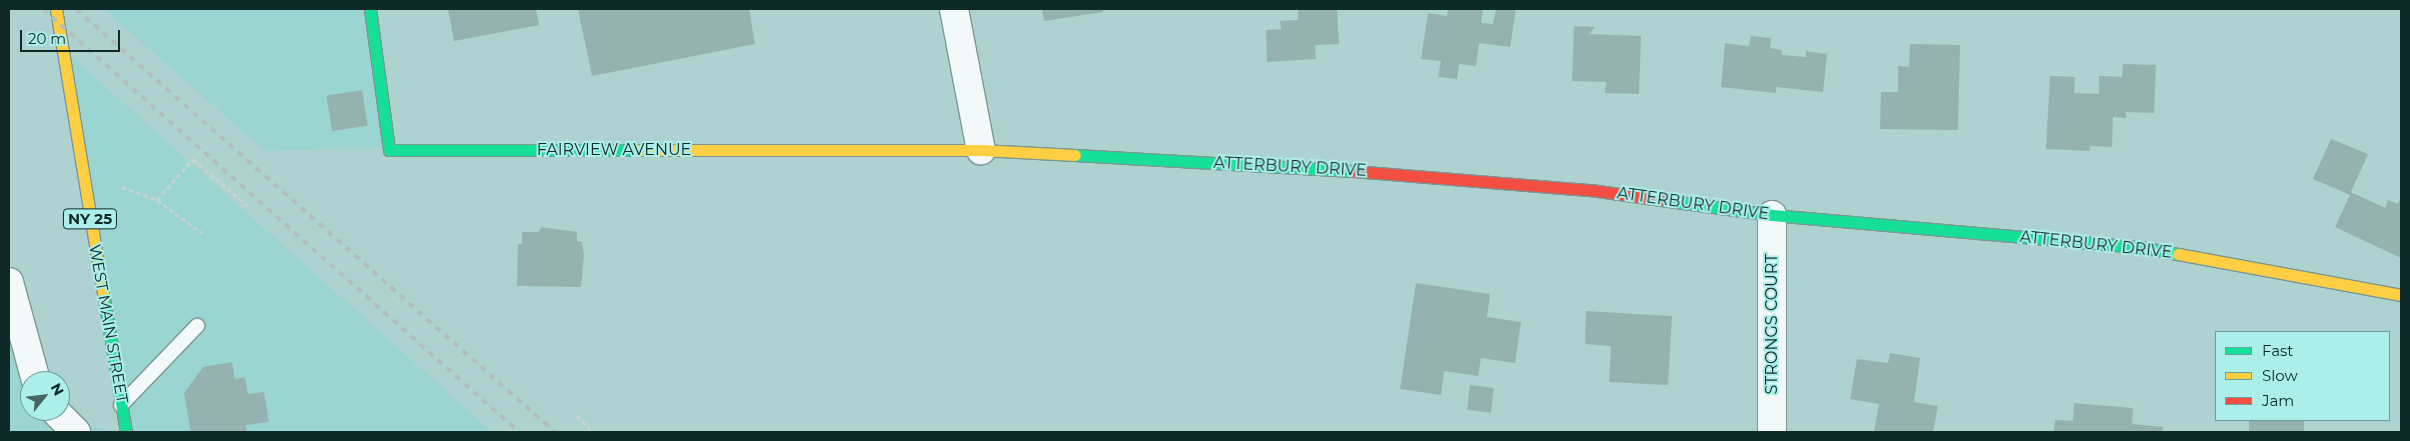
<!DOCTYPE html>
<html>
<head>
<meta charset="utf-8">
<style>
  body { margin:0 }
  #map { position:relative; width:2410px; height:441px; overflow:hidden; background:#aed2cf; font-family:Montserrat,sans-serif }
  div>[style] { position:absolute }
  .built>* { inset:0; background:#9bd5d1 }
  .building>* { inset:0; background:#95b2b0; transform-origin:0 0 }
  .path>* { height:3px; margin-top:-1.5px; transform-origin:0; background:repeating-linear-gradient(90deg,#c7d2d2 0 5px,transparent 0 7.5px) }
  .roads { filter:drop-shadow(1px 0 #7b9795) drop-shadow(-1px 0 #7b9795) drop-shadow(0 1px #7b9795) drop-shadow(0 -1px #7b9795) }
  .lane>* { height:14px; margin:-7px; padding:0 7px; transform-origin:7px; border-radius:7px; background:#f3f8f8 }
  .street>* { height:28px; margin:-14px; padding:0 14px; transform-origin:14px; border-radius:14px; background:#f3f8f8 }
  .fast>* { height:11px; margin:-5.5px; padding:0 5.5px; transform-origin:5.5px; border-radius:5.5px; background:#16e098 }
  .slow>* { height:11px; margin:-5.5px; padding:0 5.5px; transform-origin:5.5px; border-radius:5.5px; background:#ffcf43 }
  .jam>* { height:11px; margin:-5.5px; padding:0 5.5px; transform-origin:5.5px; border-radius:5.5px; background:#f24e42 }
  .rail>* { height:4px; margin-top:-2px; transform-origin:0; background:repeating-linear-gradient(90deg,#b3bdbc 0 6px,transparent 0 12px) }
  span { translate:-50% -50%; white-space:nowrap; text-align:center; line-height:1.15; -webkit-text-stroke:4px #aceee9; paint-order:stroke }
  .shield-label span { padding:1px 4px; background:#aceee9; border:1px solid; border-radius:4px; -webkit-text-stroke-width:0 }
  .shield-label { font-size:15px; color:#0e2928; font-weight:700 }
  .street-label { font-size:16px; color:#0e2928 }
  .frame { position:absolute; inset:0; border:10px solid #0e2928; pointer-events:none }
  .legend { position:absolute; left:2215px; top:331px; width:175px; height:90px; box-sizing:border-box; background:#aceee9; border:1px solid #6d9f9c; margin:0; padding:6px 9px; list-style:none; font-size:15px; color:#0e2928 }
  .legend li { display:flex; align-items:center; gap:10px; height:25px }
  .legend b { width:25px; border:1px solid #6d9f9c }
  .north { position:absolute; left:20px; top:371px; width:50px; height:50px; box-sizing:border-box; background:#aceee9; border:1px solid #6d9f9c; border-radius:50%; rotate:61deg; font-size:14px; font-weight:700; line-height:20px; text-align:center; color:#0e2928 }
  .north::after { content:''; display:block; margin:auto; width:18px; height:22px; background:#466462; clip-path:polygon(50% 0,100% 100%,50% 72%,0 100%) }
  .scale { position:absolute; left:20px; top:30px; width:100px; height:22px; box-sizing:border-box; border:2px solid #0e2928; border-top:0; padding-left:6px; font-size:15px; line-height:18px; white-space:nowrap; color:#0e2928; -webkit-text-stroke:4px #aceee9; paint-order:stroke }
</style>
</head>
<body>
<div id="map">
  <div class="built">
    <div style="clip-path:polygon(104px 9px,366px 9px,383px 147px,265px 151px)"></div>
    <div style="clip-path:polygon(55px 42px,492px 432px,120px 432px)"></div>
    <div style="clip-path:polygon(9px 269px,30px 381px,30px 411px,54px 411px,57px 415px,112px 432px,9px 432px)"></div>
  </div>
  <div class="building">
    <div style="clip-path:polygon(448px 9px,536px 9px,539px 25px,454px 41px)"></div>
    <div style="clip-path:polygon(578px 9px,749px 9px,755px 44px,592px 76px)"></div>
    <div style="clip-path:polygon(1042px 9px,1103px 9px,1103px 12px,1044px 21px)"></div>
    <div style="clip-path:polygon(1298px 9px,1337px 9px,1339px 44px,1315px 45px,1316px 59px,1267px 62px,1266px 30px,1281px 29px,1280px 21px,1298px 20px)"></div>
    <div style="clip-path:polygon(1448px 9px,1483px 9px,1481px 23px,1493px 24px,1496px 9px,1516px 9px,1510px 47px,1479px 43px,1476px 66px,1459px 64px,1457px 79px,1438px 77px,1441px 61px,1421px 59px,1428px 13px,1447px 16px)"></div>
    <div style="clip-path:polygon(1574px 26px,1595px 27px,1589px 34px,1641px 36px,1639px 94px,1605px 93px,1606px 82px,1572px 81px)"></div>
    <div style="clip-path:polygon(1751px 36px,1771px 38px,1770px 48px,1782px 50px,1782px 55px,1806px 57px,1806px 51px,1827px 54px,1823px 92px,1776px 87px,1776px 93px,1721px 87px,1725px 43px,1749px 46px)"></div>
    <div style="clip-path:polygon(1910px 44px,1960px 45px,1958px 130px,1880px 129px,1881px 92px,1898px 92px,1898px 66px,1909px 67px)"></div>
    <div style="clip-path:polygon(2123px 64px,2156px 65px,2154px 113px,2126px 112px,2126px 118px,2113px 117px,2112px 147px,2090px 146px,2090px 151px,2046px 149px,2050px 76px,2075px 77px,2074px 93px,2099px 94px,2099px 76px,2122px 77px)"></div>
    <div style="left:362px;top:90px;width:36px;height:36px;rotate:81deg"></div>
    <div style="clip-path:polygon(2331px 139px,2368px 154px,2351px 192px,2385px 208px,2388px 200px,2398px 204px,2401px 196px,2401px 258px,2335px 227px,2350px 195px,2313px 179px)"></div>
    <div style="clip-path:polygon(542px 227px,577px 232px,577px 241px,582px 242px,584px 255px,581px 287px,517px 286px,518px 244px,522px 244px,522px 232px,538px 232px)"></div>
    <div style="clip-path:polygon(1416px 283px,1490px 294px,1487px 317px,1521px 322px,1515px 363px,1481px 358px,1478px 376px,1444px 371px,1441px 395px,1400px 389px)"></div>
    <div style="clip-path:polygon(1586px 311px,1672px 316px,1668px 385px,1609px 382px,1611px 346px,1585px 344px)"></div>
    <div style="clip-path:polygon(1890px 353px,1920px 358px,1914px 402px,1938px 406px,1933px 432px,1874px 432px,1879px 404px,1850px 399px,1857px 359px,1888px 363px)"></div>
    <div style="clip-path:polygon(232px 362px,235px 379px,245px 377px,248px 394px,264px 392px,269px 422px,246px 425px,247px 432px,191px 432px,184px 393px,203px 367px)"></div>
    <div style="left:1470px;top:385px;width:24px;height:25px;rotate:7deg"></div>
    <div style="clip-path:polygon(2074px 403px,2133px 408px,2132px 424px,2163px 427px,2162px 432px,2054px 432px,2055px 420px,2073px 421px)"></div>
    <div style="left:2249px;top:420px;width:55px;height:12px"></div>
  </div>
  <div class="path">
    <div style="left:122px;top:187px;width:37px;rotate:20deg"></div>
    <div style="left:157px;top:200px;width:55px;rotate:-48.7deg"></div>
    <div style="left:193px;top:159px;width:74px;rotate:40.6deg"></div>
    <div style="left:157px;top:200px;width:56px;rotate:36.3deg"></div>
    <div style="left:577px;top:415px;width:23px;rotate:47deg"></div>
  </div>
  <div class="roads">
    <div class="lane">
      <div style="left:121px;top:405px;width:110px;rotate:-46.1deg"></div>
    </div>
    <div class="street">
      <div style="left:954px;top:9px;width:144px;rotate:79.2deg"></div>
      <div style="left:1772px;top:215px;width:217px;rotate:90deg"></div>
      <div style="left:9px;top:282px;width:103px;rotate:74.7deg"></div>
      <div style="left:55px;top:411px;width:30px;rotate:45deg"></div>
    </div>
    <div class="fast">
      <div style="left:370px;top:9px;width:142px;rotate:82.3deg"></div>
      <div style="left:389px;top:150px;width:250px"></div>
      <div style="left:1075px;top:155px;width:278px;rotate:3.3deg"></div>
      <div style="left:1661px;top:200px;width:112px;rotate:7.7deg"></div>
      <div style="left:1772px;top:215px;width:370px;rotate:5deg"></div>
      <div style="left:2141px;top:247px;width:38px;rotate:11deg"></div>
      <div style="left:104px;top:298px;width:136px;rotate:80.7deg"></div>
    </div>
    <div class="slow">
      <div style="left:56px;top:9px;width:293px;rotate:80.6deg"></div>
      <div style="left:639px;top:150px;width:342px"></div>
      <div style="left:981px;top:150px;width:94px;rotate:3deg"></div>
      <div style="left:2178px;top:254px;width:227px;rotate:10.4deg"></div>
    </div>
    <div class="jam">
      <div style="left:1353px;top:171px;width:239px;rotate:4.6deg"></div>
      <div style="left:1591px;top:190px;width:71px;rotate:8.1deg"></div>
    </div>
  </div>
  <div class="rail">
    <div style="left:43px;top:9px;width:637px;rotate:41.63deg"></div>
    <div style="left:76px;top:9px;width:639px;rotate:41.45deg"></div>
  </div>
  <div class="shield-label">
    <span style="left:90px;top:219px">NY 25</span>
  </div>
  <div class="street-label">
    <span style="left:614px;top:150px">FAIRVIEW AVENUE</span>
    <span style="left:1290px;top:167px;rotate:3deg">ATTERBURY DRIVE</span>
    <span style="left:1693px;top:204px;rotate:8deg">ATTERBURY DRIVE</span>
    <span style="left:2096px;top:245px;rotate:6deg">ATTERBURY DRIVE</span>
    <span style="left:108px;top:324px;rotate:80deg">WEST MAIN STREET</span>
    <span style="left:1772px;top:324px;rotate:-90deg">STRONGS COURT</span>
  </div>
  <div class="frame"></div>
  <ul class="legend">
  <li><b style="height:6px;background:#16e098"></b>Fast</li>
  <li><b style="height:6px;background:#ffcf43"></b>Slow</li>
  <li><b style="height:6px;background:#f24e42"></b>Jam</li>
  </ul>
  <div class="north">N</div>
  <div class="scale">20 m</div>
</div>
</body>
</html>
